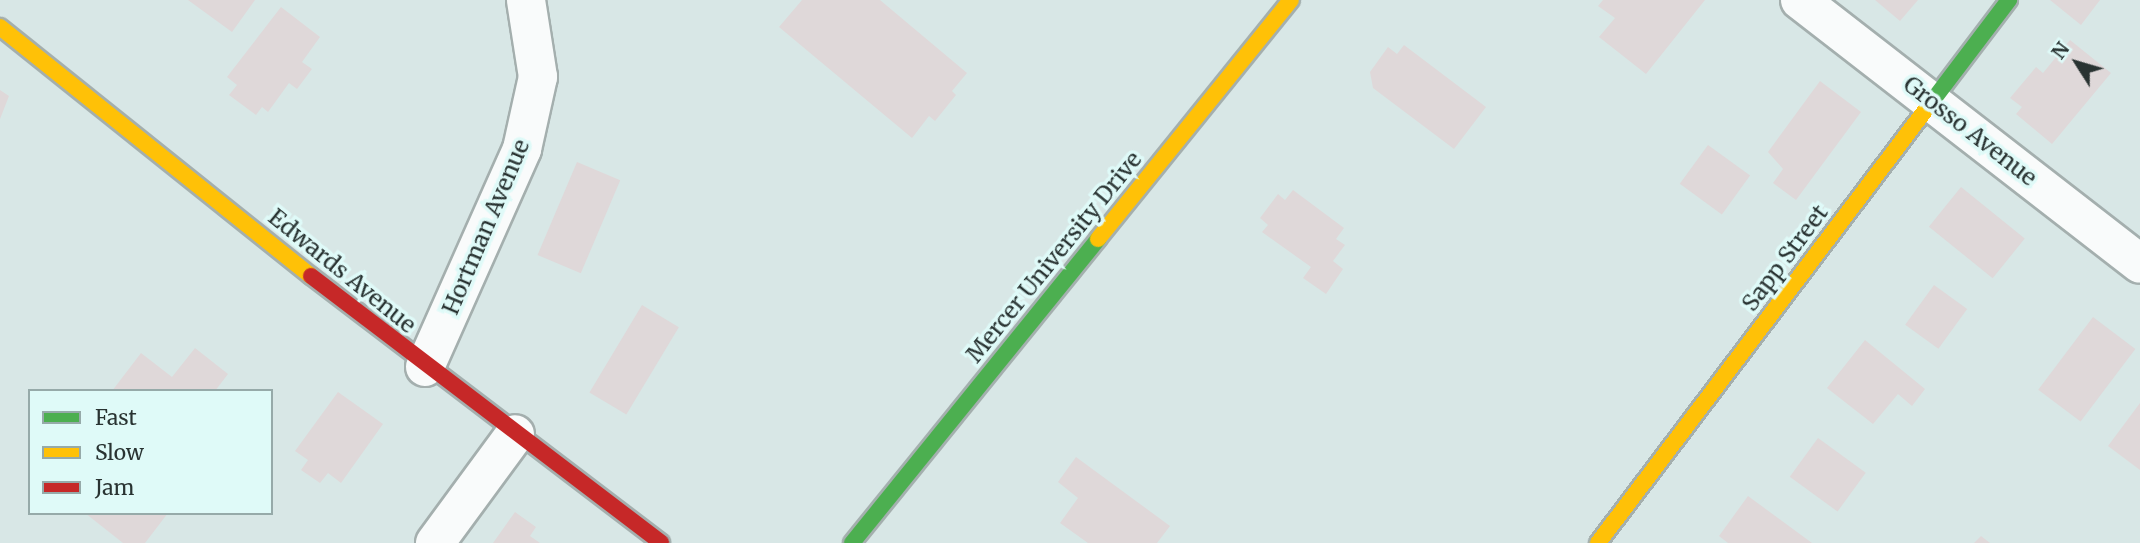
<!DOCTYPE html>
<html>
<head>
<meta charset="utf-8">
<style>
  body { margin:0 }
  #map { position:relative; width:2140px; height:543px; overflow:hidden; background:#d8e7e6; font-family:Merriweather,serif }
  div>[style] { position:absolute }
  .building>* { inset:0; background:#dfd8d9; transform-origin:0 0 }
  .roads { filter:drop-shadow(2px 0 #a4afae) drop-shadow(-2px 0 #a4afae) drop-shadow(0 2px #a4afae) drop-shadow(0 -2px #a4afae) }
  .street>* { height:38px; margin:-19px; padding:0 19px; transform-origin:19px; border-radius:19px; background:#f9fbfb }
  .fast>* { height:16px; margin:-8px; padding:0 8px; transform-origin:8px; border-radius:8px; background:#4caf50 }
  .slow>* { height:16px; margin:-8px; padding:0 8px; transform-origin:8px; border-radius:8px; background:#ffc107 }
  .jam>* { height:16px; margin:-8px; padding:0 8px; transform-origin:8px; border-radius:8px; background:#c62828 }
  span { translate:-50% -50%; white-space:nowrap; text-align:center; line-height:1.15; -webkit-text-stroke:7px #dffaf8; paint-order:stroke }
  .street-label { font-size:23px; color:#293332 }
  .legend { position:absolute; left:28px; top:389px; width:245px; height:126px; box-sizing:border-box; background:#dffaf8; border:2px solid #96aaa9; margin:0; padding:9px 12px; list-style:none; font-size:21px; color:#293332 }
  .legend li { display:flex; align-items:center; gap:14px; height:35px }
  .legend b { width:35px; border:2px solid #96aaa9 }
  .north { position:absolute; left:2042px; top:28px; width:70px; height:70px; -webkit-text-stroke:5px #dffaf8; paint-order:stroke; rotate:307deg; font-size:19px; font-weight:700; line-height:28px; text-align:center; color:#293332 }
  .north::after { content:''; display:block; margin:auto; width:24px; height:32px; background:#293332; clip-path:polygon(50% 0,100% 100%,50% 72%,0 100%) }
</style>
</head>
<body>
<div id="map">
  <div class="building">
    <div style="clip-path:polygon(188px 0,255px 0,232px 32px)"></div>
    <div style="clip-path:polygon(802px 0,880px 0,967px 73px,952px 91px,956px 95px,935px 121px,929px 116px,912px 138px,779px 27px)"></div>
    <div style="clip-path:polygon(1603px 0,1705px 0,1646px 74px,1599px 37px,1615px 18px,1598px 6px)"></div>
    <div style="clip-path:polygon(1875px 0,1918px 0,1900px 21px)"></div>
    <div style="clip-path:polygon(2050px 0,2100px 0,2081px 25px)"></div>
    <div style="clip-path:polygon(281px 7px,320px 37px,302px 62px,312px 69px,297px 89px,289px 83px,268px 112px,262px 107px,256px 115px,229px 95px,237px 85px,227px 77px)"></div>
    <div style="clip-path:polygon(2070px 40px,2111px 73px,2052px 144px,2016px 114px,2022px 107px,2010px 98px,2036px 67px,2043px 73px)"></div>
    <div style="clip-path:polygon(1404px 45px,1486px 107px,1454px 149px,1373px 88px,1370px 72px,1388px 47px,1397px 54px)"></div>
    <div style="clip-path:polygon(1820px 81px,1861px 112px,1796px 200px,1773px 183px,1783px 169px,1768px 152px)"></div>
    <div style="clip-path:polygon(0 90px,9px 96px,0 119px)"></div>
    <div style="left:1708px;top:145px;width:52px;height:48px;rotate:36deg"></div>
    <div style="left:577px;top:162px;width:47px;height:101px;rotate:23deg"></div>
    <div style="left:1961px;top:187px;width:82px;height:51px;rotate:39deg"></div>
    <div style="clip-path:polygon(1293px 190px,1344px 228px,1336px 239px,1345px 245px,1333px 261px,1343px 269px,1326px 294px,1303px 278px,1311px 267px,1262px 232px,1268px 225px,1260px 218px,1278px 194px,1285px 200px)"></div>
    <div style="left:1934px;top:285px;width:41px;height:49px;rotate:36deg"></div>
    <div style="left:642px;top:305px;width:43px;height:102px;rotate:31deg"></div>
    <div style="left:2093px;top:317px;width:53px;height:91px;rotate:37deg"></div>
    <div style="clip-path:polygon(1865px 340px,1925px 389px,1912px 406px,1898px 394px,1873px 424px,1827px 388px)"></div>
    <div style="clip-path:polygon(195px 348px,228px 374px,215px 391px,112px 391px,141px 353px,172px 377px)"></div>
    <div style="clip-path:polygon(338px 392px,383px 424px,341px 483px,328px 473px,320px 483px,301px 470px,308px 460px,295px 451px)"></div>
    <div style="clip-path:polygon(2140px 403px,2140px 470px,2108px 446px)"></div>
    <div style="left:1818px;top:438px;width:59px;height:48px;rotate:36deg"></div>
    <div style="clip-path:polygon(1076px 457px,1170px 526px,1157px 543px,1088px 543px,1060px 523px,1078px 498px,1058px 482px)"></div>
    <div style="clip-path:polygon(1748px 496px,1812px 543px,1728px 543px,1719px 536px)"></div>
    <div style="clip-path:polygon(515px 512px,536px 527px,530px 536px,540px 543px,493px 543px)"></div>
    <div style="clip-path:polygon(85px 513px,168px 513px,145px 543px,123px 543px)"></div>
    <div style="clip-path:polygon(1981px 536px,1990px 543px,1974px 543px)"></div>
  </div>
  <div class="roads">
    <div class="street">
      <div style="left:1800px;top:0;width:430px;rotate:37.8deg"></div>
      <div style="left:425px;top:367px;width:239px;rotate:-66deg"></div>
      <div style="left:522px;top:149px;width:74px;rotate:-77.5deg"></div>
      <div style="left:538px;top:77px;width:78px;rotate:-98.9deg"></div>
      <div style="left:435px;top:543px;width:135px;rotate:-53.7deg"></div>
    </div>
    <div class="fast">
      <div style="left:1930px;top:104px;width:131px;rotate:-52.8deg"></div>
      <div style="left:852px;top:543px;width:391px;rotate:-51deg"></div>
    </div>
    <div class="slow">
      <div style="left:0;top:27px;width:398px;rotate:38.7deg"></div>
      <div style="left:1098px;top:239px;width:307px;rotate:-51.1deg"></div>
      <div style="left:1598px;top:543px;width:550px;rotate:-52.9deg"></div>
    </div>
    <div class="jam">
      <div style="left:311px;top:276px;width:440px;rotate:37.3deg"></div>
    </div>
  </div>
  <div class="street-label">
    <span style="left:1970px;top:131px;rotate:38deg">Grosso Avenue</span>
    <span style="left:486px;top:227px;rotate:-67deg">Hortman Avenue</span>
    <span style="left:1054px;top:257px;rotate:-51deg">Mercer University Drive</span>
    <span style="left:1785px;top:258px;rotate:-53deg">Sapp Street</span>
    <span style="left:342px;top:271px;rotate:39deg">Edwards Avenue</span>
  </div>
  <ul class="legend">
  <li><b style="height:9px;background:#4caf50"></b>Fast</li>
  <li><b style="height:9px;background:#ffc107"></b>Slow</li>
  <li><b style="height:9px;background:#c62828"></b>Jam</li>
  </ul>
  <div class="north">N</div>
</div>
</body>
</html>
